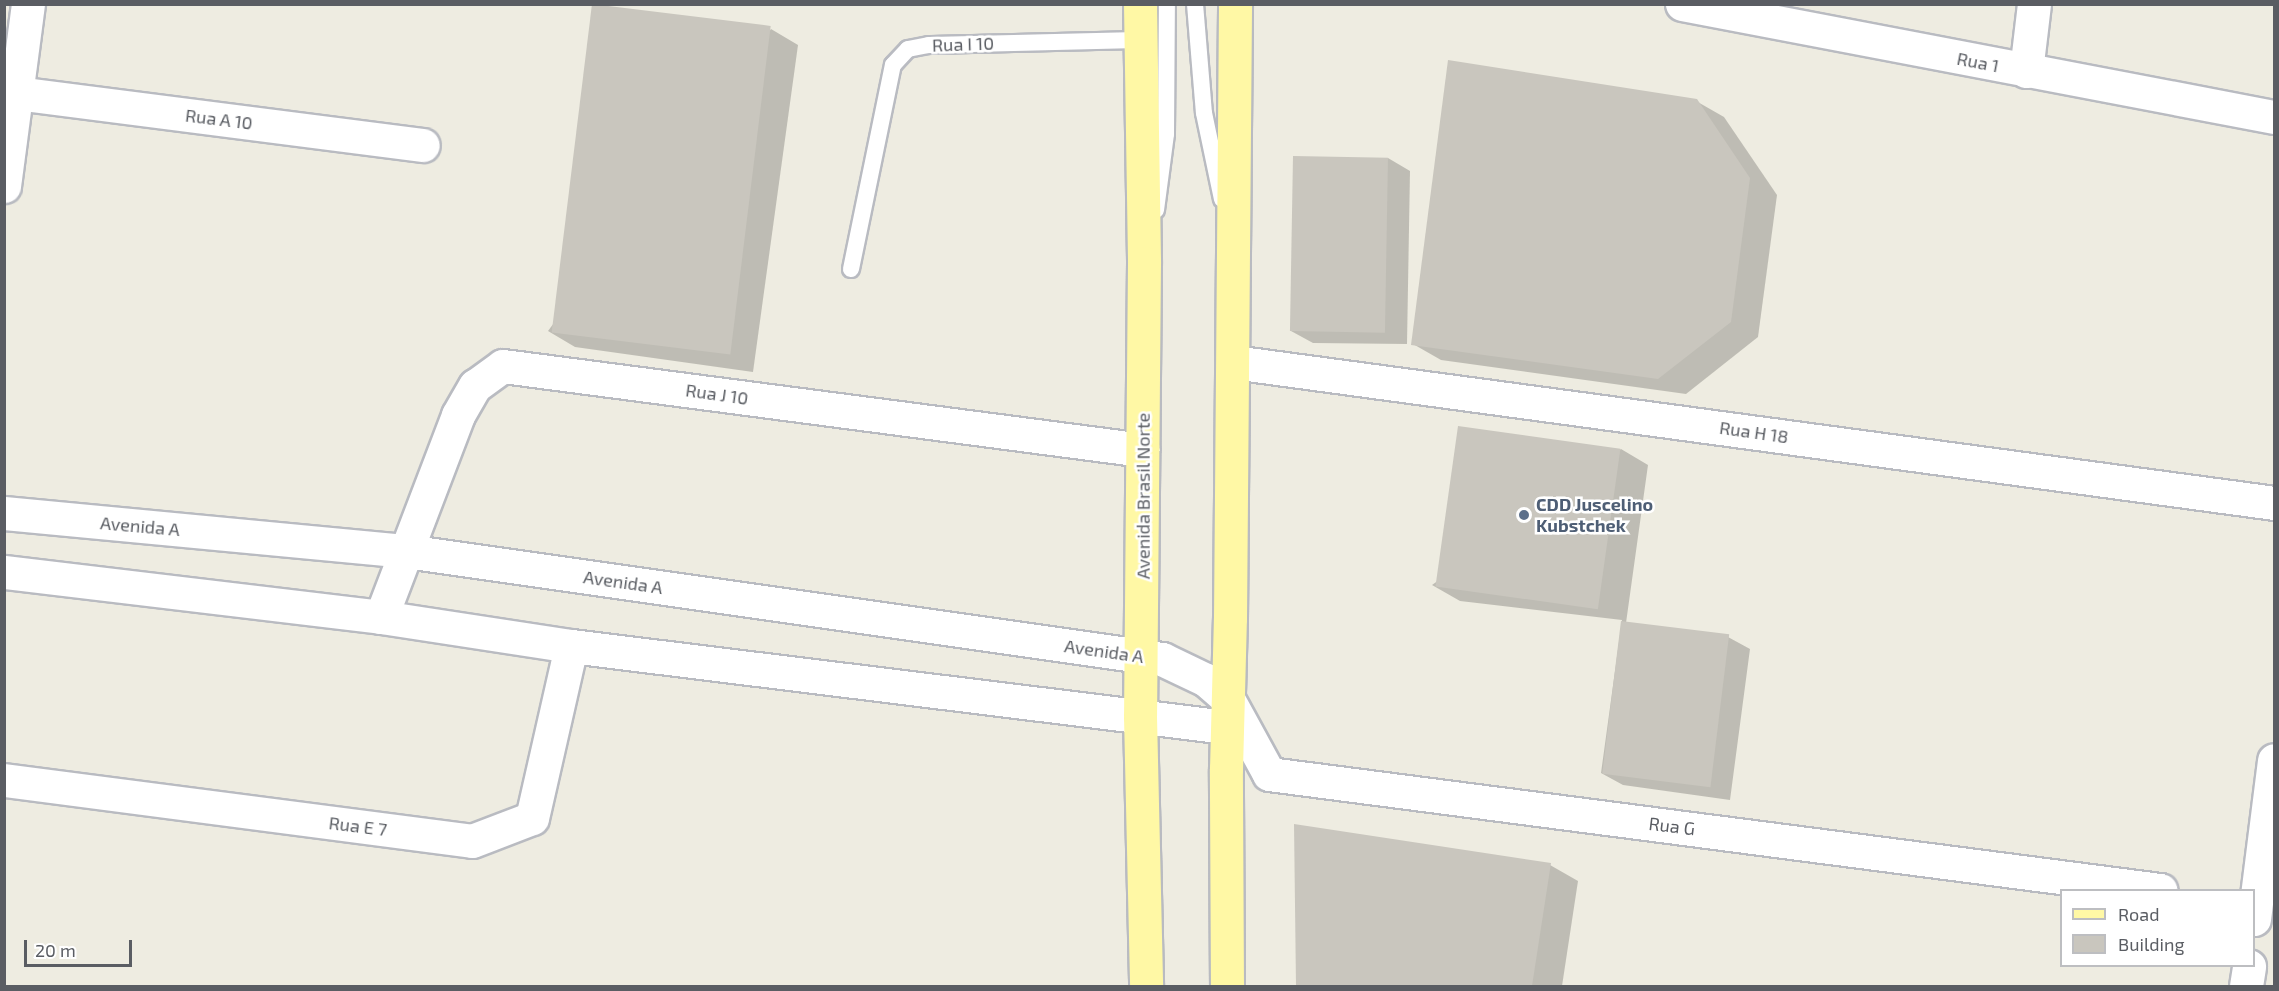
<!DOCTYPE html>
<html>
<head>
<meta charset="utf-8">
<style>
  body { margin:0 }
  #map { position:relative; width:2279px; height:991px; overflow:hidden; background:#eeece1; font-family:"Exo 2",sans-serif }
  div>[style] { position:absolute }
  .shadow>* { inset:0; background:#0003 }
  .building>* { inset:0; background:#c9c6be; transform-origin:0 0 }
  .roads { filter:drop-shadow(2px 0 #b9bbc1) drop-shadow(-2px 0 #b9bbc1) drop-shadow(0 2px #b9bbc1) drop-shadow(0 -2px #b9bbc1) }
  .lane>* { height:16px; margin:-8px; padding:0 8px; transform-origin:8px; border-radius:8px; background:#fff }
  .street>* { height:33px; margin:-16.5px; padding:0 16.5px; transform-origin:16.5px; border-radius:16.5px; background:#fff }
  .secondary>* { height:33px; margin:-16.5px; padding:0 16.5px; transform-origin:16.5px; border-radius:16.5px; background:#fff }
  .primary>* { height:33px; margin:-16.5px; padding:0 16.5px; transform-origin:16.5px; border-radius:16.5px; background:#fff8a5 }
  .dots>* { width:16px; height:16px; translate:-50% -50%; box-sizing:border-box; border:3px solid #fff; border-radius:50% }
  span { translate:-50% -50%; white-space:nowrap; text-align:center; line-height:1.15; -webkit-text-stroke:5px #fff; paint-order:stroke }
  .street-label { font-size:18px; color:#5a5d63 }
  .service-label { font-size:18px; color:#4e5e75; font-weight:700 }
  .left { translate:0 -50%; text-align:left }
  .frame { position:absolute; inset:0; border:6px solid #5a5d63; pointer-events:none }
  .legend { position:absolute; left:2060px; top:889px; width:195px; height:78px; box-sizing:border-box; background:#fff; border:2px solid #bdbec1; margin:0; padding:8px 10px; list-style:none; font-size:18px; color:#5a5d63 }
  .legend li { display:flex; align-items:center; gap:12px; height:30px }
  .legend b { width:30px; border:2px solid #bdbec1 }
  .scale { position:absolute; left:24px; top:940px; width:108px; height:27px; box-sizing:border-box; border:3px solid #5a5d63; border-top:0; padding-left:8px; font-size:18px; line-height:21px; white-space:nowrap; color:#5a5d63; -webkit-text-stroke:4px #fff; paint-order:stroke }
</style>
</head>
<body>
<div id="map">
  <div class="shadow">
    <div style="clip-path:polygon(771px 29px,798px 45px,753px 372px,575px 347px,548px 331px)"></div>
    <div style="clip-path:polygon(1696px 101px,1724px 117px,1777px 195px,1758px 337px,1686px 394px,1441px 360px,1413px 344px)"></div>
    <div style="clip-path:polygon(1388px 158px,1410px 171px,1407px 344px,1313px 343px,1291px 331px)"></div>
    <div style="clip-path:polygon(1621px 449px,1648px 465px,1626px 623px,1728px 637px,1750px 649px,1730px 800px,1623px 785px,1601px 773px,1622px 620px,1460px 601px,1432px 585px)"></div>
    <div style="clip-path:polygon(1295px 826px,1550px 865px,1578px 881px,1562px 986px,1297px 986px)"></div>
  </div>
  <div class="building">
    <div style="left:592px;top:4px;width:180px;height:331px;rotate:7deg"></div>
    <div style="clip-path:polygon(1448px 60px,1697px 99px,1750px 178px,1731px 322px,1658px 379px,1411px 345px)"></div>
    <div style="left:1293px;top:156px;width:95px;height:175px;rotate:1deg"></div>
    <div style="left:1458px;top:426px;width:164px;height:162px;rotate:8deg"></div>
    <div style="left:1621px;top:621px;width:109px;height:154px;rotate:7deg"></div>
    <div style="clip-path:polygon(1294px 824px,1551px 863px,1532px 986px,1296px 986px)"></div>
  </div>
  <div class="roads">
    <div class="lane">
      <div style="left:1195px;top:4px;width:109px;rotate:85.3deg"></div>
      <div style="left:1204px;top:113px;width:88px;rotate:78.2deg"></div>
      <div style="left:1156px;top:210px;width:77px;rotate:-82.5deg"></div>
      <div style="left:1166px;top:134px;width:130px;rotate:-89.6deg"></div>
      <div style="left:851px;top:269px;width:208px;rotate:-78.4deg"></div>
      <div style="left:893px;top:65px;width:22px;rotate:-47deg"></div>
      <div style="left:908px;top:49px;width:21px;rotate:-11deg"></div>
      <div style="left:929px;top:45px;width:211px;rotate:-1.4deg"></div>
    </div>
    <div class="street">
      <div style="left:1682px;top:4px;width:603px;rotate:10.81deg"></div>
      <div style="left:2026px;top:71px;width:67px;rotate:-83.2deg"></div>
      <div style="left:16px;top:93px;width:410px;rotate:7.3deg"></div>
      <div style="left:4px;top:186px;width:184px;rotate:-82.5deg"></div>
      <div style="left:1233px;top:362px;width:1051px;rotate:7.71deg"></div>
      <div style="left:381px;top:617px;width:216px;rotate:-69.1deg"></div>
      <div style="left:458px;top:415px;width:34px;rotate:-60deg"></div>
      <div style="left:475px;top:386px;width:34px;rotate:-36deg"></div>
      <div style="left:503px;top:366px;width:645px;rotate:7.48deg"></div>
      <div style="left:1228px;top:699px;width:85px;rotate:61.3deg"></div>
      <div style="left:1269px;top:774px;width:899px;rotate:7.42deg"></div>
      <div style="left:4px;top:780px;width:472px;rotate:7.4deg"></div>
      <div style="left:472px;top:841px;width:64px;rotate:-21deg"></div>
      <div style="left:532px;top:818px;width:176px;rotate:-77.2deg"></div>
      <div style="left:2254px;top:919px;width:160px;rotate:-82.8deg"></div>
      <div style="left:2246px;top:986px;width:20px;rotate:-81deg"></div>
    </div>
    <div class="secondary">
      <div style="left:4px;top:513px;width:404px;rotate:5.4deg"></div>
      <div style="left:406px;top:551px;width:764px;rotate:8.13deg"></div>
      <div style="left:1162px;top:659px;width:49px;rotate:25.5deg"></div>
      <div style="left:1206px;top:680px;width:29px;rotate:41deg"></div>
      <div style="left:4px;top:572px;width:380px;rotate:6.8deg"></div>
      <div style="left:381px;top:617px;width:192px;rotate:8.7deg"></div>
      <div style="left:571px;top:646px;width:660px;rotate:7.05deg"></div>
    </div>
    <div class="primary">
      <div style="left:1140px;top:4px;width:259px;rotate:89.1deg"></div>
      <div style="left:1144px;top:263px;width:453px;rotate:90.5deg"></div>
      <div style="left:1140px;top:716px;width:270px;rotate:88.7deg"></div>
      <div style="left:1227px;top:986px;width:217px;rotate:-90.3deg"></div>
      <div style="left:1226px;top:769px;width:151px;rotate:-88.5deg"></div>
      <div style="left:1230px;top:618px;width:614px;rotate:-89.53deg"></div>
    </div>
  </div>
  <div class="dots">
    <div style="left:1524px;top:515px;background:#5c6f8a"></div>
  </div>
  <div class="street-label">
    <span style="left:963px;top:44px;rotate:-2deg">Rua I 10</span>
    <span style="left:1978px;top:62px;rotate:11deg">Rua 1</span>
    <span style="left:219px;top:119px;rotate:7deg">Rua A 10</span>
    <span style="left:717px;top:394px;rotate:8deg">Rua J 10</span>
    <span style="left:1754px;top:432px;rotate:8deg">Rua H 18</span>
    <span style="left:1143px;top:496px;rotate:-90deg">Avenida Brasil Norte</span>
    <span style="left:140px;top:526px;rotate:5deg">Avenida A</span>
    <span style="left:623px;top:582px;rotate:8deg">Avenida A</span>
    <span style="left:1104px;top:651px;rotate:8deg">Avenida A</span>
    <span style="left:358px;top:826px;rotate:7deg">Rua E 7</span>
    <span style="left:1672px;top:826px;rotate:7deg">Rua G</span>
  </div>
  <div class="service-label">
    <span class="left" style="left:1536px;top:515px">CDD Juscelino<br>Kubstchek</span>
  </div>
  <div class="frame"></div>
  <ul class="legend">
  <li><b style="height:8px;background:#fff8a5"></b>Road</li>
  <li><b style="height:16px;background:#c9c6be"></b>Building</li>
  </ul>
  <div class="scale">20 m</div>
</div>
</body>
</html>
